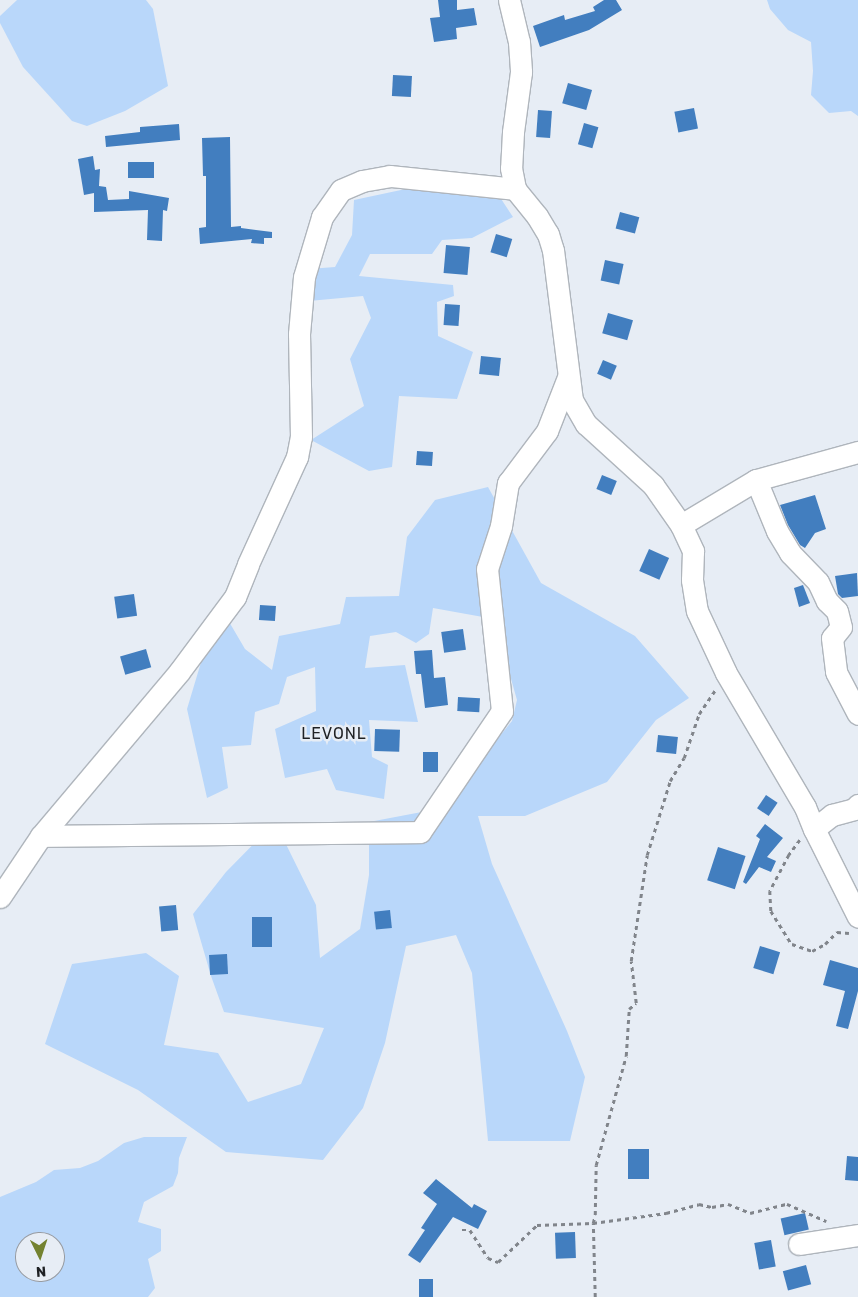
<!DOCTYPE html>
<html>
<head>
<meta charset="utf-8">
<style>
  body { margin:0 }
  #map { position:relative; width:858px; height:1297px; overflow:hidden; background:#e7edf5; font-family:Rubik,sans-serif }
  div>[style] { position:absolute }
  .green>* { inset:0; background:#b9d7fa }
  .building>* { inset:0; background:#427ebf; transform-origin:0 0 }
  .path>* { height:2.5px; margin-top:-1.25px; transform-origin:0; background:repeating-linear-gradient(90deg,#81858b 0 4px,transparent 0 8px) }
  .roads { filter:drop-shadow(1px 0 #afb5bc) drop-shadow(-1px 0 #afb5bc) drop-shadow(0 1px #afb5bc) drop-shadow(0 -1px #afb5bc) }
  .minor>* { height:21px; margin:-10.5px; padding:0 10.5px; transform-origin:10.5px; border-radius:10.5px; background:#fff }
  span { translate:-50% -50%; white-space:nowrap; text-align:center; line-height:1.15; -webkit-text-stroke:5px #e7edf5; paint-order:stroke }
  .quarter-label { font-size:16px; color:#1f2124; letter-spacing:1px }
  .north { position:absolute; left:15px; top:1232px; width:50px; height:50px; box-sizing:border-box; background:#e7edf5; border:1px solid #979ba1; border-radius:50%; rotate:176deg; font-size:14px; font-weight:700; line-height:20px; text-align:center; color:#1f2124 }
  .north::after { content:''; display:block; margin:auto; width:18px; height:22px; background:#738230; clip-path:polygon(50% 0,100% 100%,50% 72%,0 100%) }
</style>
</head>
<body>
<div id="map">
  <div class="green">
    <div style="clip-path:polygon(17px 0,146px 0,153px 9px,168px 86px,125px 111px,87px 126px,72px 121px,23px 67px,0 23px,0 16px)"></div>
    <div style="clip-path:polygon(767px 0,858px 0,858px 116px,851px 111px,829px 113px,811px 95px,813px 71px,811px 42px,788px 30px,770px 9px)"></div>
    <div style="clip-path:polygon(486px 176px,513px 217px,472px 238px,442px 240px,432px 254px,370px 254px,359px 276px,453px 285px,454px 296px,437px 302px,438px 336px,473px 352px,457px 399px,399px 396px,392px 467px,369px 471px,311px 440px,364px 406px,350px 359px,371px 318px,363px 296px,309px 301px,309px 269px,335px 267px,352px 235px,354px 200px,415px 187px)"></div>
    <div style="clip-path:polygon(488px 487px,541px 583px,635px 636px,689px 698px,656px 720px,607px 782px,525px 816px,478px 816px,492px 864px,567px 1031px,585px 1077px,570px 1141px,488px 1141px,472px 973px,456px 935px,406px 946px,385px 1043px,363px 1108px,323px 1160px,226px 1152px,138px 1090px,45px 1044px,72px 964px,146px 953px,179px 976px,164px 1045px,218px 1053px,248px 1102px,301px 1084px,324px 1028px,224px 1012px,211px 976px,193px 914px,226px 872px,275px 822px,316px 905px,320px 958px,360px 929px,369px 875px,369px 822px,427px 811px,470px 772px,512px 721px,517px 700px,494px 619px,433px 608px,429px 634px,416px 643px,396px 632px,370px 636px,365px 668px,405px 665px,418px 722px,369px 720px,372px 757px,388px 765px,384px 799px,336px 790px,327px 769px,285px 778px,275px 729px,316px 711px,315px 667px,287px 677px,279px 704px,255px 712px,251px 745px,222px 747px,228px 788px,207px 798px,187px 709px,202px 659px,228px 620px,245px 649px,272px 670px,279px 636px,340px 624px,346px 597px,399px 596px,407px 537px,435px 500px)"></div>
    <div style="clip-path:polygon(evenodd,144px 1137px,187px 1137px,179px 1158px,178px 1173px,173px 1186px,144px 1202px,138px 1222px,161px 1229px,161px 1251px,148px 1259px,155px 1288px,148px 1297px,0 1297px,0 1197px,36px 1182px,54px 1170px,80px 1168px,98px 1161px,124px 1143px,144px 1137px,25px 1242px,55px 1242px,55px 1272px,25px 1272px,25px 1242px)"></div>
  </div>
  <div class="building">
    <div style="clip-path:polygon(438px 0,457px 0,457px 10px,474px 8px,477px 25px,456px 28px,457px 39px,434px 42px,430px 18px,440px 17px)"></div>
    <div style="clip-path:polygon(604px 0,616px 0,622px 10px,589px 30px,540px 47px,533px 26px,564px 15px,565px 20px,595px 11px,593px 7px)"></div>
    <div style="left:393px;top:75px;width:19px;height:21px;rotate:3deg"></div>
    <div style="left:568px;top:83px;width:25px;height:21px;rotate:16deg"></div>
    <div style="left:694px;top:108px;width:21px;height:20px;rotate:79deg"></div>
    <div style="left:538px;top:110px;width:14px;height:27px;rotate:4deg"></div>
    <div style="left:584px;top:123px;width:15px;height:22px;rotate:16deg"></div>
    <div style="clip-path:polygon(179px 124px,180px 140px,106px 147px,105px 136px,140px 132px,140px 127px)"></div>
    <div style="clip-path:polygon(230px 137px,231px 227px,241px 226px,241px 228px,272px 232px,272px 238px,264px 238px,264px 244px,251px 243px,252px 239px,200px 244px,199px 228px,206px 227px,206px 176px,203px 176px,202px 138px)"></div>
    <div style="clip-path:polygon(93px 156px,95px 170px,100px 169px,99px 186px,106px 187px,108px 200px,129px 199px,129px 191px,169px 198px,167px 211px,163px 210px,162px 241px,147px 240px,148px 210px,94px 212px,94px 193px,84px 195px,78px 159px)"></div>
    <div style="left:128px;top:162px;width:26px;height:16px"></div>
    <div style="left:620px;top:212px;width:20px;height:17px;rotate:15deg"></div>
    <div style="left:496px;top:234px;width:17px;height:19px;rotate:17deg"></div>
    <div style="left:446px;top:245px;width:24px;height:28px;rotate:5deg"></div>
    <div style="left:605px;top:260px;width:19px;height:21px;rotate:12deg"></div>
    <div style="left:445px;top:304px;width:15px;height:21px;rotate:4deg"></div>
    <div style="left:608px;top:313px;width:26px;height:21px;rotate:16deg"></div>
    <div style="left:481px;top:356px;width:20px;height:18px;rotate:6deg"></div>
    <div style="left:603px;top:360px;width:15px;height:15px;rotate:23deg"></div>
    <div style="left:417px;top:451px;width:16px;height:14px;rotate:4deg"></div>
    <div style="left:602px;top:475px;width:16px;height:15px;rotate:22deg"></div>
    <div style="clip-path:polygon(815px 495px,826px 529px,815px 533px,805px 548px,800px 545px,788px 525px,780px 505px)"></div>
    <div style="left:649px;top:549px;width:22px;height:24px;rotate:24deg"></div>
    <div style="clip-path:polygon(857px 573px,858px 596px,842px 598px,838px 594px,835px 576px)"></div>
    <div style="clip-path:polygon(803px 585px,810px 603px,799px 607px,794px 588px)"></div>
    <div style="left:134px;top:594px;width:22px;height:20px;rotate:82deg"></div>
    <div style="left:260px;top:605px;width:16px;height:15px;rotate:4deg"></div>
    <div style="left:463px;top:629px;width:21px;height:22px;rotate:82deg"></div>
    <div style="left:146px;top:649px;width:19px;height:27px;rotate:74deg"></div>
    <div style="clip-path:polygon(432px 650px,434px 678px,445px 677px,448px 705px,425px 708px,421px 674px,416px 674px,414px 651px)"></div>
    <div style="left:458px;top:697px;width:22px;height:14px;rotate:3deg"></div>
    <div style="left:375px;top:729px;width:25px;height:22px;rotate:2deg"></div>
    <div style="left:658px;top:735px;width:20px;height:17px;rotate:6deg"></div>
    <div style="left:423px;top:752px;width:15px;height:20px"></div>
    <div style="left:766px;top:795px;width:14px;height:16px;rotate:34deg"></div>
    <div style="clip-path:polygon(765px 824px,783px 838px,767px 857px,776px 861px,771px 872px,759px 867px,746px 884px,743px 882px,760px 839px,756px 836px)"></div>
    <div style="left:718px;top:847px;width:29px;height:35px;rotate:18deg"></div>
    <div style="left:176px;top:905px;width:25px;height:17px;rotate:85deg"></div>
    <div style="left:390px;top:910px;width:18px;height:16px;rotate:84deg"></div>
    <div style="left:252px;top:917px;width:20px;height:30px"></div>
    <div style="left:760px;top:946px;width:21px;height:23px;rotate:17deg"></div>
    <div style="left:227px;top:954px;width:20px;height:18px;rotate:87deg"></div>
    <div style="clip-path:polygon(830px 960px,858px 968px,858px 991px,848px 1029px,836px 1026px,845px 991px,823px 985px)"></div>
    <div style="left:628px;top:1149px;width:21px;height:30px"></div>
    <div style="clip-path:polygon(847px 1156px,858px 1157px,858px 1181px,845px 1180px)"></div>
    <div style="clip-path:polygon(436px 1179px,472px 1208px,474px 1204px,487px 1211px,478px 1229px,453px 1217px,420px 1263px,408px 1255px,425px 1230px,421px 1228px,437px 1204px,423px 1193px)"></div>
    <div style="left:805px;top:1213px;width:17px;height:25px;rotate:77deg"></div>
    <div style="left:575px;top:1232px;width:26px;height:20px;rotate:88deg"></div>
    <div style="left:771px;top:1240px;width:27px;height:17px;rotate:80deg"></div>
    <div style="left:806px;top:1265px;width:20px;height:24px;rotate:75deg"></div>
    <div style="left:419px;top:1279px;width:14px;height:18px"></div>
  </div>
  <div class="path">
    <div style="left:800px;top:840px;width:19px;rotate:126deg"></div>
    <div style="left:789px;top:855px;width:41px;rotate:117.8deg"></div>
    <div style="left:770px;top:891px;width:20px;rotate:87deg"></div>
    <div style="left:771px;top:911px;width:39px;rotate:58deg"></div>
    <div style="left:792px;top:944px;width:21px;rotate:19deg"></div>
    <div style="left:812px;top:951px;width:15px;rotate:-28deg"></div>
    <div style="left:825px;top:944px;width:17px;rotate:-45deg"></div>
    <div style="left:837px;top:932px;width:12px;rotate:5deg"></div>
    <div style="left:462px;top:1230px;width:8px"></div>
    <div style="left:470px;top:1230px;width:33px;rotate:57deg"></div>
    <div style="left:488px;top:1258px;width:11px;rotate:22deg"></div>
    <div style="left:498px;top:1262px;width:54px;rotate:-43.5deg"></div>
    <div style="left:537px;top:1225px;width:56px;rotate:-2deg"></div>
    <div style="left:593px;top:1223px;width:8px;rotate:-76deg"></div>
    <div style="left:595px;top:1215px;width:50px;rotate:-88.9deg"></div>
    <div style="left:596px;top:1165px;width:113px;rotate:-74.6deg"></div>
    <div style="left:626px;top:1056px;width:47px;rotate:-86.3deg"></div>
    <div style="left:629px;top:1009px;width:9px;rotate:-41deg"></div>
    <div style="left:636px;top:1003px;width:42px;rotate:-96.8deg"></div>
    <div style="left:631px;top:961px;width:107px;rotate:-81.4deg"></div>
    <div style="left:647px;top:855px;width:77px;rotate:-72.7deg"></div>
    <div style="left:670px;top:781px;width:27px;rotate:-59deg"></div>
    <div style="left:684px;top:758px;width:46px;rotate:-71.2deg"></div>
    <div style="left:699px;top:714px;width:29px;rotate:-56deg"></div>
    <div style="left:595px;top:1297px;width:74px;rotate:-91.5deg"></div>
    <div style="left:593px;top:1223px;width:74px;rotate:-7.8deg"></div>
    <div style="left:666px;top:1213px;width:34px;rotate:-15deg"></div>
    <div style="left:699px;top:1204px;width:13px;rotate:13deg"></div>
    <div style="left:712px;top:1207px;width:16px;rotate:-11deg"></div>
    <div style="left:728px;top:1204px;width:24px;rotate:22deg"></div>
    <div style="left:750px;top:1213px;width:38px;rotate:-14deg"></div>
    <div style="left:787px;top:1204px;width:43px;rotate:23.6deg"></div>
  </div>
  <div class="roads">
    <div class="minor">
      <div style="left:509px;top:0;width:43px;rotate:76.6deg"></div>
      <div style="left:519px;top:42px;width:30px;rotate:86deg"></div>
      <div style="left:521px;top:72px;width:61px;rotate:97.6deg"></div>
      <div style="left:513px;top:132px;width:36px;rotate:93deg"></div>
      <div style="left:511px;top:168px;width:21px;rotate:79deg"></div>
      <div style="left:515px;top:189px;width:35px;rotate:51deg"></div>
      <div style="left:537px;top:216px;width:21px;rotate:59deg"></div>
      <div style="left:548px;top:234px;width:17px;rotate:73deg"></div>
      <div style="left:553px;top:250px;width:151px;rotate:82.8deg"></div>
      <div style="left:572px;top:400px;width:28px;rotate:60deg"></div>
      <div style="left:586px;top:424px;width:91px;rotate:42.3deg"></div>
      <div style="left:653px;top:485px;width:49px;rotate:55deg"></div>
      <div style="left:681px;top:525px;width:29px;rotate:65deg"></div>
      <div style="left:693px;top:551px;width:29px;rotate:92deg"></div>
      <div style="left:692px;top:580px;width:31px;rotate:81deg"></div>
      <div style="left:697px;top:611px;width:68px;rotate:64.9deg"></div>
      <div style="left:726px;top:673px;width:156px;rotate:59.5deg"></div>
      <div style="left:805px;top:807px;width:24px;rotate:68deg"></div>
      <div style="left:814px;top:829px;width:98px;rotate:63.4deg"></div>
      <div style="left:756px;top:480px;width:55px;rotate:67.6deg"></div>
      <div style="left:777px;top:531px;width:26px;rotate:59deg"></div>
      <div style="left:790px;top:553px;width:40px;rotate:46deg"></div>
      <div style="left:818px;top:582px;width:21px;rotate:65deg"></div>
      <div style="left:827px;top:601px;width:14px;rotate:45deg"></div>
      <div style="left:837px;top:611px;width:16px;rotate:76deg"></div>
      <div style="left:841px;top:627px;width:14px;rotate:129deg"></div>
      <div style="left:832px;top:638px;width:34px;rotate:83deg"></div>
      <div style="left:836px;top:672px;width:47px;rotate:62.4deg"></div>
      <div style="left:681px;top:525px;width:87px;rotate:-31deg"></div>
      <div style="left:756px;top:480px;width:106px;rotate:-15.4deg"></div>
      <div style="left:814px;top:829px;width:23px;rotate:-38deg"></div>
      <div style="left:832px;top:815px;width:23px;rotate:-15deg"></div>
      <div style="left:854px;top:809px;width:6px;rotate:-45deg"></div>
      <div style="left:41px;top:836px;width:379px;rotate:-0.6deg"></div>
      <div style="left:420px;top:832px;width:146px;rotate:-55.9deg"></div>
      <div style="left:502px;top:711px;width:143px;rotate:-96deg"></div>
      <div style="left:487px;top:569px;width:45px;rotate:-72deg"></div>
      <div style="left:501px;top:526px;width:44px;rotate:-80.8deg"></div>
      <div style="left:508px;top:483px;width:65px;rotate:-53.1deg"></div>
      <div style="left:547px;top:431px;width:58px;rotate:-68.7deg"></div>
      <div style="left:0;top:897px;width:73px;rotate:-56.1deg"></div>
      <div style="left:41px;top:836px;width:214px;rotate:-49.9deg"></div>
      <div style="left:179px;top:672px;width:94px;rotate:-53.3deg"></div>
      <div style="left:235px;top:597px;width:35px;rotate:-68deg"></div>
      <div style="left:248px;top:564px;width:118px;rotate:-65.4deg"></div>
      <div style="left:297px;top:457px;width:20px;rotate:-79deg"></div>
      <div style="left:301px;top:437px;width:103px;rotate:-91.1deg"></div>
      <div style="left:299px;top:334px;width:57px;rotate:-85deg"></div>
      <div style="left:304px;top:277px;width:63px;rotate:-73.3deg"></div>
      <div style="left:322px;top:217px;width:33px;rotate:-55deg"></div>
      <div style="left:341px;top:190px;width:23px;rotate:-23deg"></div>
      <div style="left:362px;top:181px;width:28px;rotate:-10deg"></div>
      <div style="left:390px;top:176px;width:126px;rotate:5.9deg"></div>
      <div style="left:799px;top:1244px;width:60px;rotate:-8.7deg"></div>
    </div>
  </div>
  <div class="quarter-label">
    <span style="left:334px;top:734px">LEVONL</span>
  </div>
  <div class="north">N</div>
</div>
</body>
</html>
